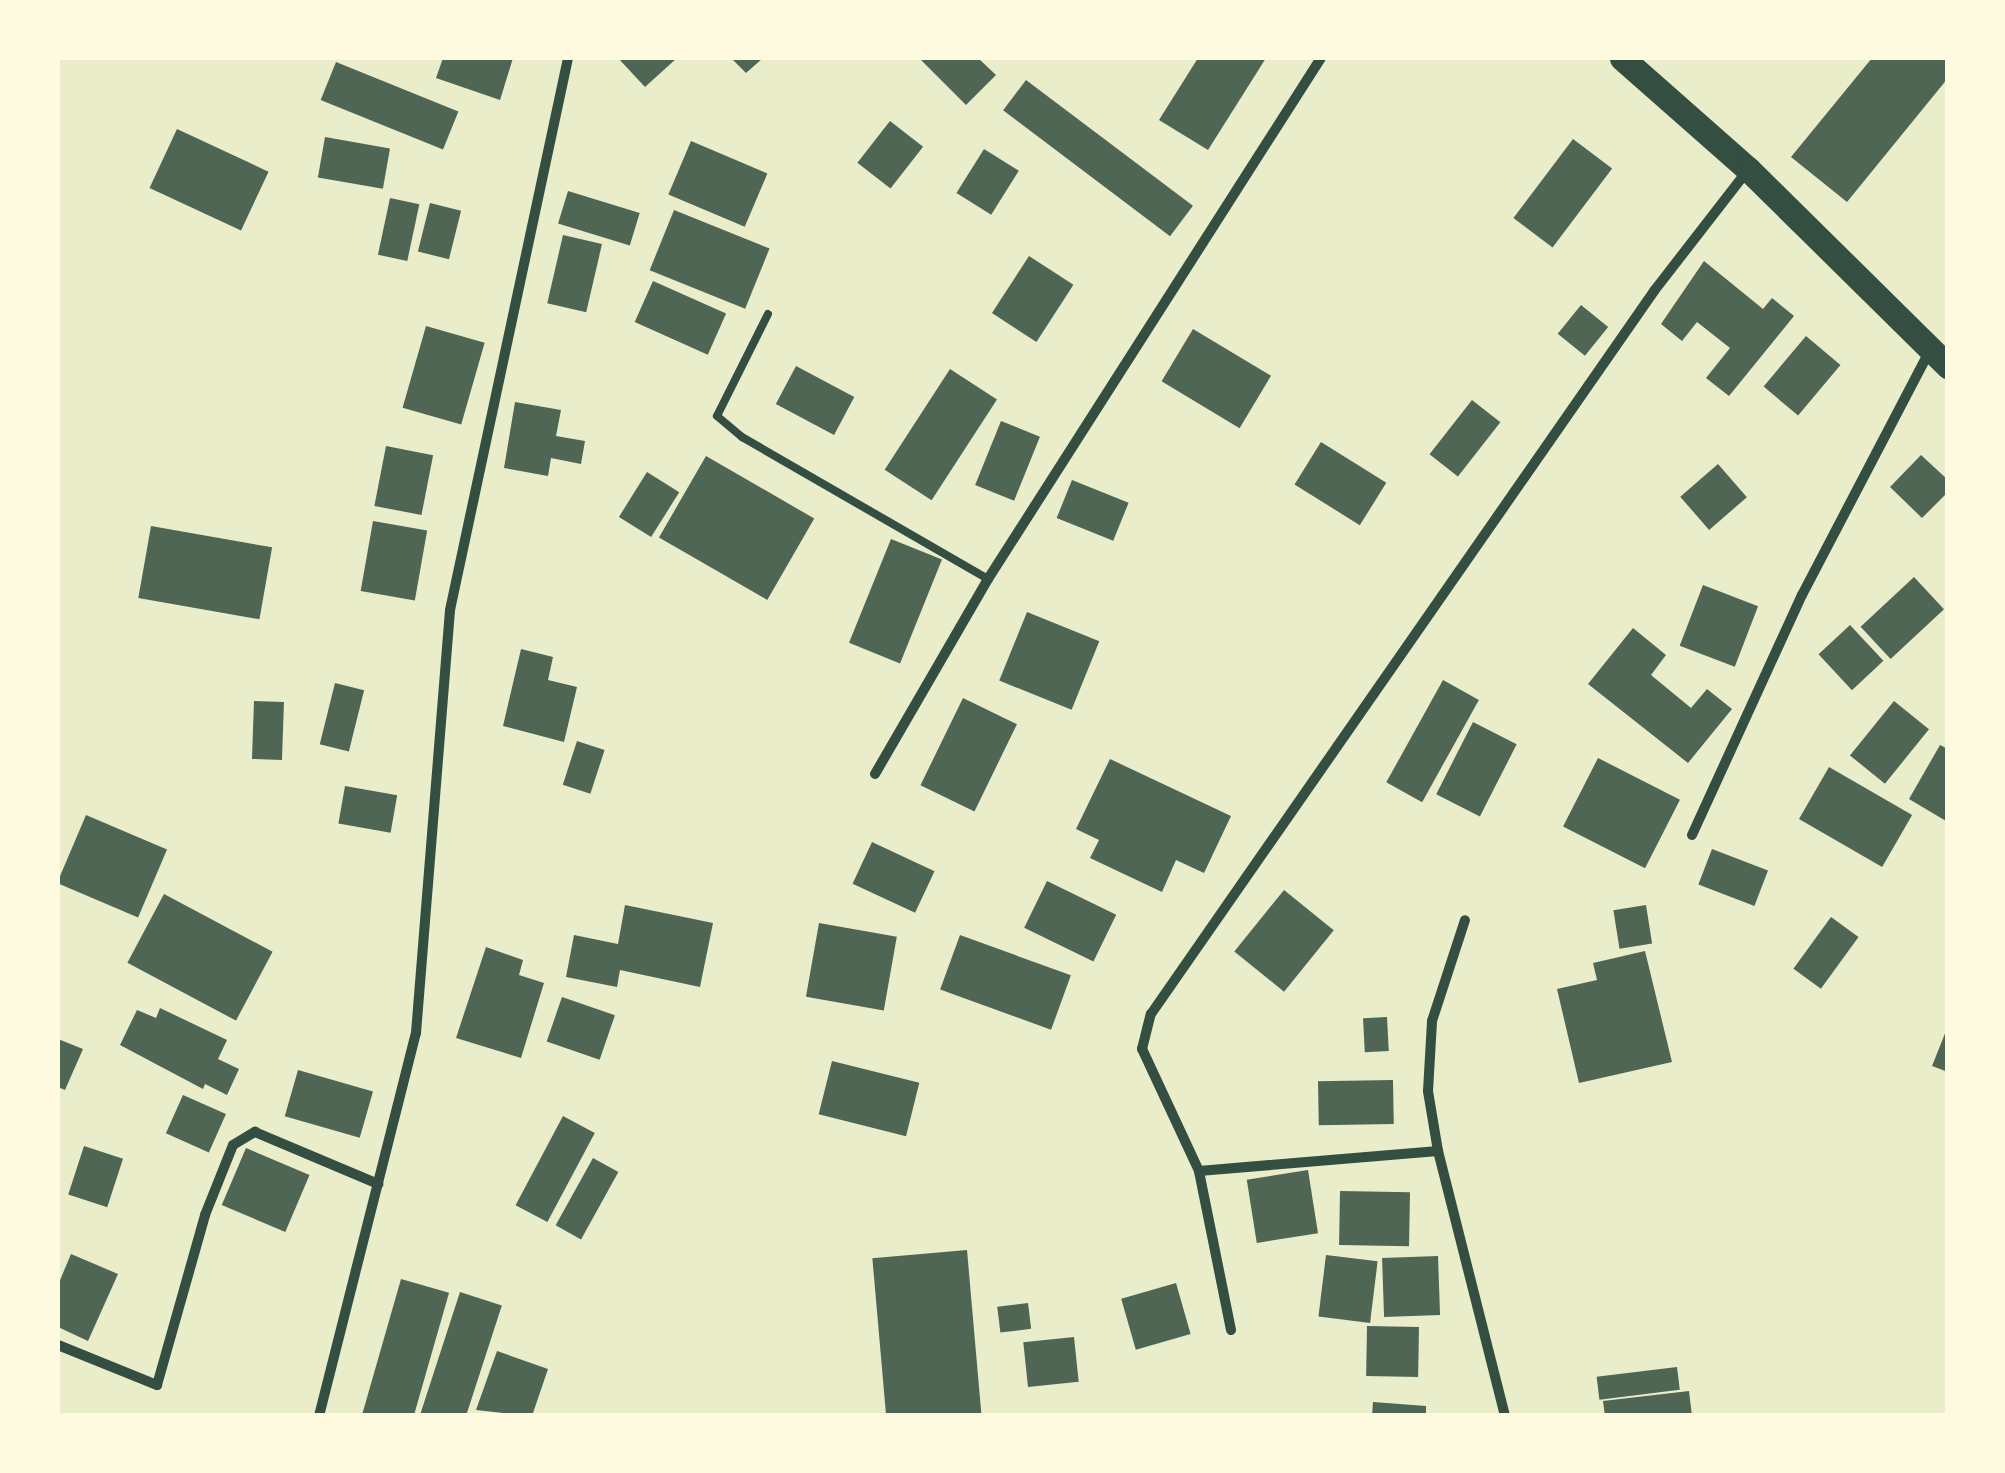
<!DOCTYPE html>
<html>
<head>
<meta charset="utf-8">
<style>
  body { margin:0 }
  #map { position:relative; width:2005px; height:1473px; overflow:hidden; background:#e9edc9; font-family:Jost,sans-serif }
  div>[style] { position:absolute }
  .building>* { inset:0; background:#4f6655; transform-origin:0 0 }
  .service>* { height:8px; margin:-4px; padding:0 4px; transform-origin:4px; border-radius:4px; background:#344e41 }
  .minor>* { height:10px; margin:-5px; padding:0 5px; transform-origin:5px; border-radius:5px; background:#344e41 }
  .primary>* { height:25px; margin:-12.5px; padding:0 12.5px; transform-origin:12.5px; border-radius:12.5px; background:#344e41 }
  span { translate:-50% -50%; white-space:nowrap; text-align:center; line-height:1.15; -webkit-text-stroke:8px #fefae0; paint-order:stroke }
  .frame { position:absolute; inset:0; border:60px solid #fefae0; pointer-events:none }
</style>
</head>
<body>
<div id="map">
  <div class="building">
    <div style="clip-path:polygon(443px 58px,513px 58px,500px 100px,436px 78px)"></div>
    <div style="clip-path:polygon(618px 58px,677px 58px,645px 87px)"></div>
    <div style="clip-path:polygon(731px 58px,763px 58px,746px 73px)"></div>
    <div style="clip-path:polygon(919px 58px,978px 58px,996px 75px,966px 105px)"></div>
    <div style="clip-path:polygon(1198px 58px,1266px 58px,1208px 150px,1159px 120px)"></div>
    <div style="clip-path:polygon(1872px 58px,1948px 58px,1948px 78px,1847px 202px,1791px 157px)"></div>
    <div style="left:336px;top:62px;width:132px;height:41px;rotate:22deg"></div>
    <div style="left:1026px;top:80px;width:209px;height:38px;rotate:37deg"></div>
    <div style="left:890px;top:121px;width:42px;height:53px;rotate:38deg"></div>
    <div style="left:177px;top:129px;width:101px;height:65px;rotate:25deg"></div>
    <div style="left:325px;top:137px;width:66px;height:41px;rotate:10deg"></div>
    <div style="left:1573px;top:139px;width:49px;height:99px;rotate:37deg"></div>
    <div style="left:691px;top:141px;width:83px;height:58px;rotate:23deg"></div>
    <div style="left:984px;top:149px;width:41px;height:52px;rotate:32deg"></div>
    <div style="left:568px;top:191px;width:75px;height:34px;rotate:17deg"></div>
    <div style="left:390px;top:198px;width:30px;height:58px;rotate:12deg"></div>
    <div style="left:430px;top:203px;width:32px;height:50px;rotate:14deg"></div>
    <div style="left:674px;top:210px;width:103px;height:65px;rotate:22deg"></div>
    <div style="left:563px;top:235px;width:40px;height:70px;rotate:13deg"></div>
    <div style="left:1029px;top:256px;width:53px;height:68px;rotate:33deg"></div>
    <div style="clip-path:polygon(1704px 261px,1763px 309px,1772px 298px,1794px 316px,1729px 396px,1706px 378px,1730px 348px,1697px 322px,1682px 341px,1661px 324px)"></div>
    <div style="left:653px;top:281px;width:80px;height:45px;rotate:24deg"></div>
    <div style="left:1581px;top:305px;width:35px;height:37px;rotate:39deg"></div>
    <div style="left:426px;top:326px;width:61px;height:85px;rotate:16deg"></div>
    <div style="left:1193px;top:329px;width:91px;height:61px;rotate:31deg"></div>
    <div style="left:1806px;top:336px;width:45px;height:66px;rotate:40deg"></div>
    <div style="left:796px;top:366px;width:66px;height:43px;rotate:28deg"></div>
    <div style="left:950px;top:369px;width:56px;height:120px;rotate:33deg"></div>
    <div style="left:1472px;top:400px;width:36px;height:69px;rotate:38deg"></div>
    <div style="clip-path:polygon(515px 402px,561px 410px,556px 436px,585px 441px,581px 464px,551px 458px,548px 476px,504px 468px)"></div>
    <div style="left:1001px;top:421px;width:42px;height:69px;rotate:22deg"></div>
    <div style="left:1321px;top:442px;width:77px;height:50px;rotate:32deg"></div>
    <div style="left:386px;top:446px;width:48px;height:61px;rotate:11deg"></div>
    <div style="clip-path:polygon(1921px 455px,1948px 480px,1948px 492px,1922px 518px,1890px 487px)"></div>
    <div style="left:706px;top:456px;width:125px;height:94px;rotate:30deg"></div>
    <div style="left:1718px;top:464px;width:44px;height:50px;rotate:49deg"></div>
    <div style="left:647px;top:472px;width:38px;height:53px;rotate:32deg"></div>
    <div style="left:1072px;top:480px;width:61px;height:41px;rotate:22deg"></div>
    <div style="left:373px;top:521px;width:55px;height:71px;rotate:10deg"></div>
    <div style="left:151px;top:526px;width:123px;height:73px;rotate:10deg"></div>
    <div style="left:891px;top:539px;width:55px;height:112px;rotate:22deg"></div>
    <div style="left:1914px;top:577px;width:44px;height:73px;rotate:47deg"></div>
    <div style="left:1703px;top:585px;width:59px;height:65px;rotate:21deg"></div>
    <div style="left:1027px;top:612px;width:78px;height:74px;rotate:22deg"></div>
    <div style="left:1850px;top:625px;width:49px;height:43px;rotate:47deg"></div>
    <div style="clip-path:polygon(1633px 628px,1666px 655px,1651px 675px,1691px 708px,1707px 689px,1732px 709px,1688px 763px,1588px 684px)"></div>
    <div style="clip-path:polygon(521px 649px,553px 657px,548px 680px,577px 687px,564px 742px,503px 726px)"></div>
    <div style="left:1443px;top:680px;width:41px;height:117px;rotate:29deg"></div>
    <div style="left:335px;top:683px;width:30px;height:63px;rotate:14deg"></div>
    <div style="left:963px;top:698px;width:60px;height:97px;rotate:26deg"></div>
    <div style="left:254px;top:701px;width:30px;height:58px;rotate:2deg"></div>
    <div style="left:1894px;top:701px;width:45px;height:70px;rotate:39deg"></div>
    <div style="left:1473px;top:722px;width:49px;height:81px;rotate:27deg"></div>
    <div style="left:577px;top:741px;width:29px;height:46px;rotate:18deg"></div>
    <div style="clip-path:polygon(1940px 745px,1948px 749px,1946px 821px,1909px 799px)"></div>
    <div style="left:1598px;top:758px;width:92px;height:77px;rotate:27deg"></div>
    <div style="clip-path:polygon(1110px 759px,1231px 816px,1204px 873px,1176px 860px,1162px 892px,1090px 858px,1099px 840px,1076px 829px)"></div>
    <div style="left:1829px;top:767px;width:96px;height:60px;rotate:30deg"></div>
    <div style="left:345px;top:786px;width:53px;height:38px;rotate:10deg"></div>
    <div style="left:86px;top:815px;width:88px;height:74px;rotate:23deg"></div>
    <div style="left:872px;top:842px;width:69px;height:46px;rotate:25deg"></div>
    <div style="left:1712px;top:849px;width:60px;height:38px;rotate:21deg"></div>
    <div style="left:1047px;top:881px;width:77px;height:52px;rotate:26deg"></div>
    <div style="left:1284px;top:890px;width:64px;height:79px;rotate:39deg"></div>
    <div style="left:164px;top:894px;width:123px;height:78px;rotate:28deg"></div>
    <div style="clip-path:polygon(625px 905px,713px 923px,700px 987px,620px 970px,617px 987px,566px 977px,574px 935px,618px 944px)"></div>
    <div style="left:1646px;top:905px;width:39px;height:33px;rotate:81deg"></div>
    <div style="left:1831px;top:917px;width:34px;height:64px;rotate:36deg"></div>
    <div style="left:819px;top:923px;width:79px;height:75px;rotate:10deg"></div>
    <div style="left:960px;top:935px;width:118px;height:58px;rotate:20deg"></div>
    <div style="clip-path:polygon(486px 947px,523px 960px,519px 975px,544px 983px,521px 1058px,456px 1038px)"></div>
    <div style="clip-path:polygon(1645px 951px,1672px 1062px,1579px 1083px,1557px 989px,1597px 980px,1593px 963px)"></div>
    <div style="left:562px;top:997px;width:56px;height:47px;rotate:19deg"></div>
    <div style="clip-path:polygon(160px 1008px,227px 1040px,218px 1059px,239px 1069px,227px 1095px,205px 1084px,203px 1089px,120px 1045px,137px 1010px,156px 1018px)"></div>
    <div style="left:1387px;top:1017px;width:34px;height:24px;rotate:87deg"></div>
    <div style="clip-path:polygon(1948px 1026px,1948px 1072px,1932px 1066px)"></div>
    <div style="clip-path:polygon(58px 1039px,83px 1049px,65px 1090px,58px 1087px)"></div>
    <div style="left:832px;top:1061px;width:90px;height:55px;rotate:14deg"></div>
    <div style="left:298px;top:1070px;width:78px;height:48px;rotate:16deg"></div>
    <div style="left:1393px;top:1080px;width:44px;height:75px;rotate:89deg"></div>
    <div style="left:183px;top:1095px;width:47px;height:42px;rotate:24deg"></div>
    <div style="left:563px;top:1116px;width:36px;height:101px;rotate:28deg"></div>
    <div style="left:84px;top:1146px;width:41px;height:51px;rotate:18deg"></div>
    <div style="left:246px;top:1148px;width:69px;height:62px;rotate:23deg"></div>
    <div style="left:593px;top:1158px;width:29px;height:77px;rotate:29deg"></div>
    <div style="left:1308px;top:1170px;width:64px;height:62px;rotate:81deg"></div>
    <div style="left:1340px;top:1191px;width:70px;height:54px;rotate:1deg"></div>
    <div style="left:967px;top:1250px;width:167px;height:95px;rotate:85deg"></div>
    <div style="clip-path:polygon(71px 1254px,118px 1274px,88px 1341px,58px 1327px,58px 1285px)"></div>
    <div style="left:1326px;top:1255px;width:52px;height:62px;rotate:7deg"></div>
    <div style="left:1438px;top:1256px;width:59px;height:56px;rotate:88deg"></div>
    <div style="left:401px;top:1279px;width:50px;height:142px;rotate:16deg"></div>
    <div style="left:1176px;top:1283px;width:53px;height:57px;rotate:74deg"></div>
    <div style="left:460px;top:1292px;width:44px;height:131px;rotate:18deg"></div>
    <div style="left:1028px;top:1303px;width:26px;height:31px;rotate:83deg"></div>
    <div style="left:1367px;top:1326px;width:52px;height:50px;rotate:1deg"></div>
    <div style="left:1074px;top:1337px;width:45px;height:51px;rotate:84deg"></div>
    <div style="clip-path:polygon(497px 1351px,548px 1369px,532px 1416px,476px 1410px)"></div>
    <div style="left:1677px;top:1367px;width:23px;height:81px;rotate:83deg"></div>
    <div style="clip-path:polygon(1689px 1391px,1692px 1416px,1605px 1416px,1603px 1401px)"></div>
    <div style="clip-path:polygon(1373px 1402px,1426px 1406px,1426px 1416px,1372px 1416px)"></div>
  </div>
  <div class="service">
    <div style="left:768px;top:314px;width:114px;rotate:116.6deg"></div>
    <div style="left:717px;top:416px;width:33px;rotate:40deg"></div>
    <div style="left:742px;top:437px;width:284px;rotate:30deg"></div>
  </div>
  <div class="minor">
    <div style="left:875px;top:774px;width:225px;rotate:-59.9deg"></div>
    <div style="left:988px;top:579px;width:618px;rotate:-57.42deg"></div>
    <div style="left:1692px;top:835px;width:264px;rotate:-65.4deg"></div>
    <div style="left:1802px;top:595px;width:276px;rotate:-62.4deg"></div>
    <div style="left:1438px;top:1151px;width:273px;rotate:75.8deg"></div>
    <div style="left:1199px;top:1171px;width:240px;rotate:-4.8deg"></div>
    <div style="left:1438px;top:1151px;width:61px;rotate:-99.5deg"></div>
    <div style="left:1428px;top:1091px;width:70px;rotate:-86.7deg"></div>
    <div style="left:1432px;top:1021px;width:106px;rotate:-71.9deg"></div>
    <div style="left:1231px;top:1330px;width:162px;rotate:-101.4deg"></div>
    <div style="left:1199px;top:1171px;width:135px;rotate:-115deg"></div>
    <div style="left:1142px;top:1049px;width:36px;rotate:-76deg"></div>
    <div style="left:1151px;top:1014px;width:881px;rotate:-55.17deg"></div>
    <div style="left:1654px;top:291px;width:153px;rotate:-52.2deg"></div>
    <div style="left:58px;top:1345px;width:107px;rotate:22deg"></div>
    <div style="left:157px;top:1385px;width:177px;rotate:-74.2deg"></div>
    <div style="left:205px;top:1215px;width:75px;rotate:-68.2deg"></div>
    <div style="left:233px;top:1145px;width:26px;rotate:-31deg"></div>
    <div style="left:255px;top:1132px;width:134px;rotate:22.9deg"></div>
    <div style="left:319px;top:1416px;width:395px;rotate:-75.8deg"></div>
    <div style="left:416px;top:1033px;width:424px;rotate:-85.4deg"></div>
    <div style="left:450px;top:610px;width:564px;rotate:-77.93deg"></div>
  </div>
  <div class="primary">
    <div style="left:1622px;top:58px;width:168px;rotate:41.4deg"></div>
    <div style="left:1748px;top:169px;width:281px;rotate:44.6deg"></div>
  </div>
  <div class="frame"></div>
</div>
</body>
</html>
